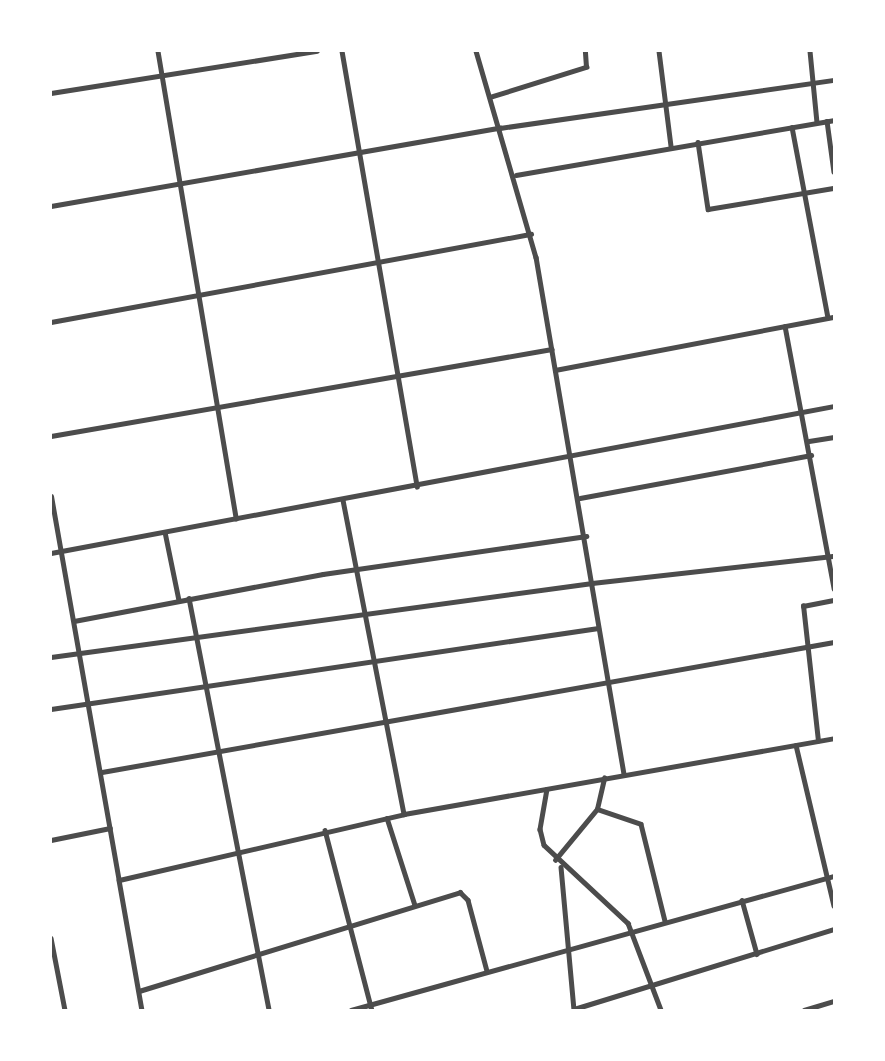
<!DOCTYPE html>
<html>
<head>
<meta charset="utf-8">
<style>
  body { margin:0 }
  #map { position:relative; width:885px; height:1061px; overflow:hidden; background:#fff; font-family:"Times New Roman",serif }
  div>[style] { position:absolute }
  .minor>* { height:4.5px; margin:-2.25px; padding:0 2.25px; transform-origin:2.25px; border-radius:2.25px; background:#4c4c4c }
  .tertiary>* { height:5px; margin:-2.5px; padding:0 2.5px; transform-origin:2.5px; border-radius:2.5px; background:#4c4c4c }
  span { translate:-50% -50%; white-space:nowrap; text-align:center; line-height:1.15; -webkit-text-stroke:6px #fff; paint-order:stroke }
  .frame { position:absolute; inset:0; border:52px solid #fff; pointer-events:none }
</style>
</head>
<body>
<div id="map">
  <div class="minor">
    <div style="left:158px;top:51px;width:474px;rotate:80.5deg"></div>
    <div style="left:342px;top:51px;width:442px;rotate:80.2deg"></div>
    <div style="left:476px;top:51px;width:215px;rotate:73.8deg"></div>
    <div style="left:536px;top:257px;width:524px;rotate:80.34deg"></div>
    <div style="left:659px;top:51px;width:96px;rotate:82.8deg"></div>
    <div style="left:810px;top:51px;width:71px;rotate:84.4deg"></div>
    <div style="left:51px;top:93px;width:269px;rotate:-9deg"></div>
    <div style="left:490px;top:97px;width:101px;rotate:-17.4deg"></div>
    <div style="left:586px;top:67px;width:16px;rotate:-94deg"></div>
    <div style="left:827px;top:121px;width:51px;rotate:82.2deg"></div>
    <div style="left:792px;top:127px;width:194px;rotate:79.3deg"></div>
    <div style="left:698px;top:142px;width:68px;rotate:81.5deg"></div>
    <div style="left:708px;top:209px;width:128px;rotate:-9.5deg"></div>
    <div style="left:516px;top:175px;width:323px;rotate:-9.8deg"></div>
    <div style="left:51px;top:206px;width:456px;rotate:-9.9deg"></div>
    <div style="left:500px;top:128px;width:337px;rotate:-8.2deg"></div>
    <div style="left:51px;top:322px;width:488px;rotate:-10.4deg"></div>
    <div style="left:785px;top:326px;width:267px;rotate:79.4deg"></div>
    <div style="left:555px;top:370px;width:284px;rotate:-10.8deg"></div>
    <div style="left:51px;top:436px;width:508px;rotate:-9.85deg"></div>
    <div style="left:809px;top:441px;width:25px;rotate:-9deg"></div>
    <div style="left:580px;top:498px;width:235px;rotate:-10.5deg"></div>
    <div style="left:343px;top:500px;width:320px;rotate:79deg"></div>
    <div style="left:165px;top:532px;width:69px;rotate:78.4deg"></div>
    <div style="left:51px;top:553px;width:797px;rotate:-10.63deg"></div>
    <div style="left:189px;top:598px;width:420px;rotate:79deg"></div>
    <div style="left:74px;top:621px;width:253px;rotate:-10.7deg"></div>
    <div style="left:323px;top:574px;width:266px;rotate:-8.2deg"></div>
    <div style="left:51px;top:657px;width:546px;rotate:-7.79deg"></div>
    <div style="left:592px;top:583px;width:244px;rotate:-6.4deg"></div>
    <div style="left:51px;top:709px;width:553px;rotate:-8.42deg"></div>
    <div style="left:818px;top:741px;width:136px;rotate:-96.3deg"></div>
    <div style="left:803px;top:606px;width:32px;rotate:-11deg"></div>
    <div style="left:796px;top:745px;width:165px;rotate:76.7deg"></div>
    <div style="left:102px;top:772px;width:743px;rotate:-10.07deg"></div>
    <div style="left:547px;top:789px;width:41px;rotate:99.9deg"></div>
    <div style="left:540px;top:829px;width:16px;rotate:76deg"></div>
    <div style="left:544px;top:845px;width:115px;rotate:42.9deg"></div>
    <div style="left:628px;top:923px;width:93px;rotate:69.2deg"></div>
    <div style="left:597px;top:809px;width:46px;rotate:18.8deg"></div>
    <div style="left:641px;top:824px;width:100px;rotate:76.1deg"></div>
    <div style="left:387px;top:818px;width:91px;rotate:72.2deg"></div>
    <div style="left:325px;top:830px;width:186px;rotate:75.4deg"></div>
    <div style="left:51px;top:840px;width:60px;rotate:-11.5deg"></div>
    <div style="left:555px;top:860px;width:66px;rotate:-50.5deg"></div>
    <div style="left:597px;top:809px;width:32px;rotate:-77deg"></div>
    <div style="left:561px;top:867px;width:144px;rotate:84.8deg"></div>
    <div style="left:119px;top:880px;width:132px;rotate:80deg"></div>
    <div style="left:742px;top:900px;width:56px;rotate:74.5deg"></div>
    <div style="left:51px;top:938px;width:73px;rotate:79deg"></div>
    <div style="left:139px;top:991px;width:336px;rotate:-17.1deg"></div>
    <div style="left:460px;top:892px;width:11px;rotate:45deg"></div>
    <div style="left:468px;top:900px;width:73px;rotate:75deg"></div>
    <div style="left:574px;top:1009px;width:272px;rotate:-17.1deg"></div>
    <div style="left:351px;top:1010px;width:501px;rotate:-15.51deg"></div>
    <div style="left:804px;top:1010px;width:31px;rotate:-17deg"></div>
  </div>
  <div class="tertiary">
    <div style="left:51px;top:496px;width:390px;rotate:80deg"></div>
    <div style="left:119px;top:880px;width:293px;rotate:-13deg"></div>
    <div style="left:404px;top:814px;width:437px;rotate:-10deg"></div>
  </div>
  <div class="frame"></div>
</div>
</body>
</html>
